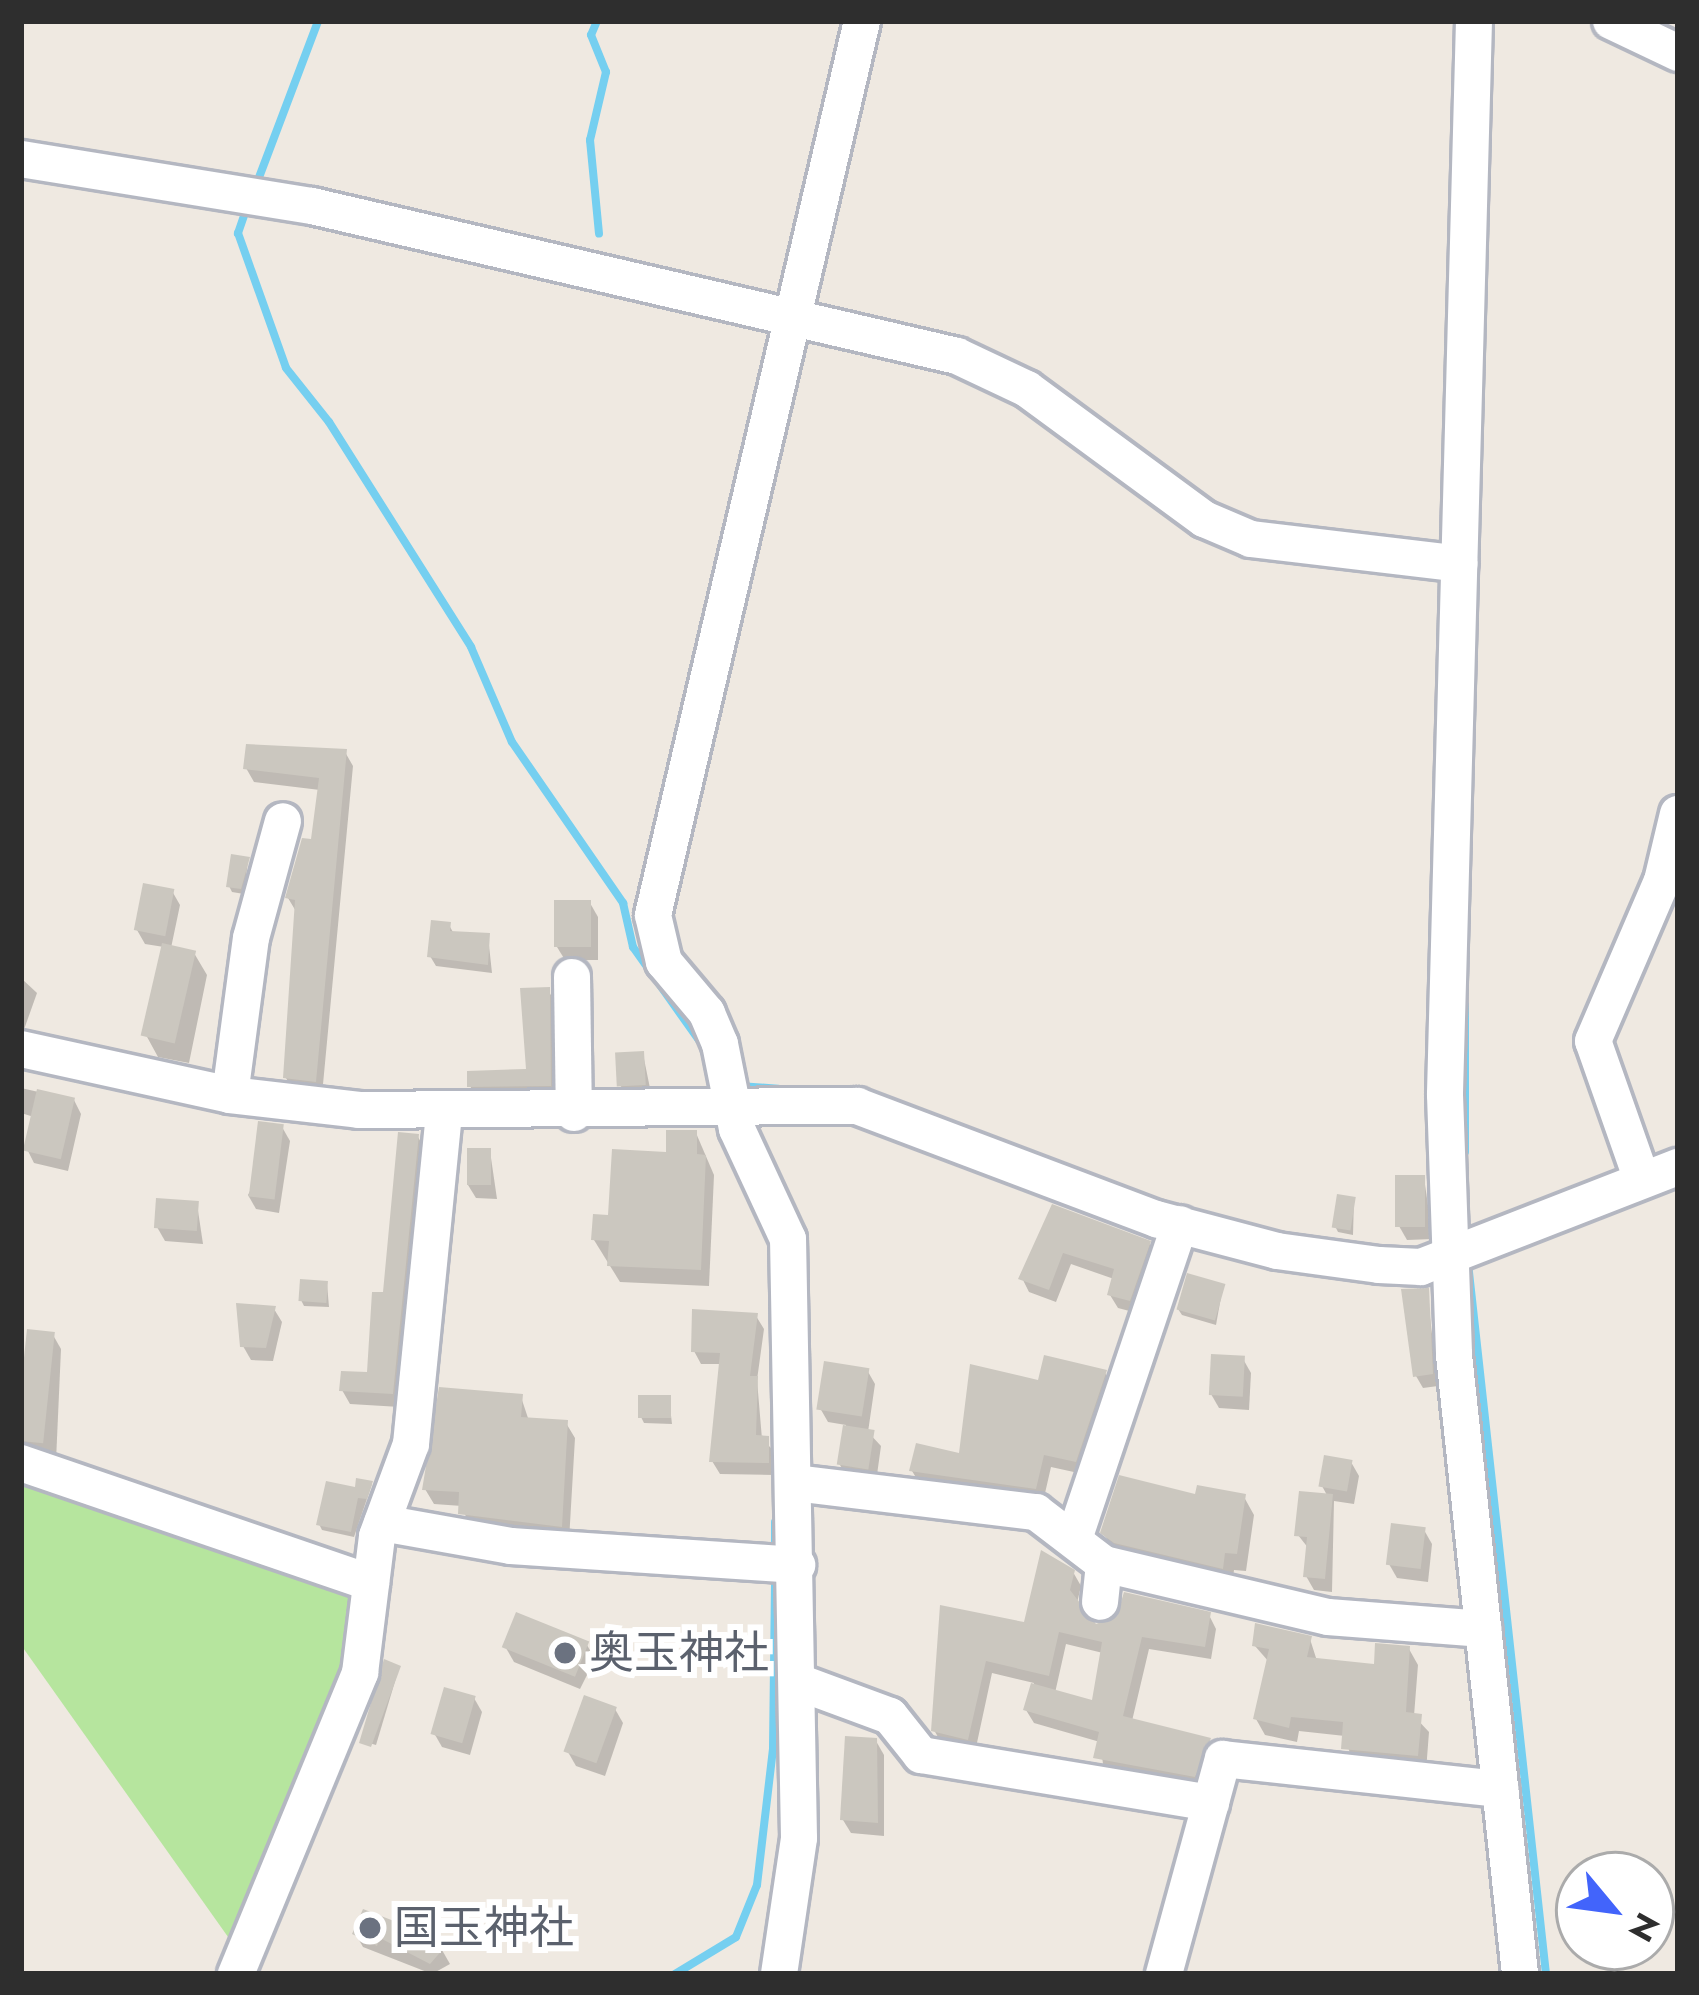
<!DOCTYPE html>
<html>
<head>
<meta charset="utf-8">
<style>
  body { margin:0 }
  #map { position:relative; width:1699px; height:1995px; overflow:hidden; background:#efe9e1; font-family:Jost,"Noto Sans JP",sans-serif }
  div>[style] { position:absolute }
  .green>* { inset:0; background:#b6e59e }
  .shadow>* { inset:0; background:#0003 }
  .stream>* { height:8px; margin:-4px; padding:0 4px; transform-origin:4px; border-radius:4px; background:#75cff0 }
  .building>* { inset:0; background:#cbc7bf; transform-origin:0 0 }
  .roads { filter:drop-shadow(3px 0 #b4b7c1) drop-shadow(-3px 0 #b4b7c1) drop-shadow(0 3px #b4b7c1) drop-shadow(0 -3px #b4b7c1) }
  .minor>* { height:36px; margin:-18px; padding:0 18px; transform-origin:18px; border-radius:18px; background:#fff }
  .dots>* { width:33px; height:33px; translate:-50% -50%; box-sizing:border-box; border:6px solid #fff; border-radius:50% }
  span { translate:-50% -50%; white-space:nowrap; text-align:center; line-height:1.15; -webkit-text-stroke:12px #fff; paint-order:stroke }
  .worship-label { font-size:45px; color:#5b616d }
  .left { translate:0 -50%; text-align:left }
  .frame { position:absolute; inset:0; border:24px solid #2e2e2e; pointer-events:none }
  .north { position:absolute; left:1555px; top:1851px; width:120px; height:120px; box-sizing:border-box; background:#fff; border:3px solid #ababab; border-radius:50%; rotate:119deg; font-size:33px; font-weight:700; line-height:48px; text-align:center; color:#2e2e2e }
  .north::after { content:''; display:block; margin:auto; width:42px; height:54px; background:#4264fb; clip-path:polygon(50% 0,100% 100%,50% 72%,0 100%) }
</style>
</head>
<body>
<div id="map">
  <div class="green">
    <div style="clip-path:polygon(21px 1482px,361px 1586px,352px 1662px,238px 1951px,21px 1645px)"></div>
  </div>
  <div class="shadow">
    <div style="clip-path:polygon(345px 752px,353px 766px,322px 1095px,294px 1092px,286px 1078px,297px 913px,288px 898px,313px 843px,320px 790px,254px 782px,246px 768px)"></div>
    <div style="clip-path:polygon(248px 860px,244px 894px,232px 892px,229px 886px)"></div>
    <div style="clip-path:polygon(172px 891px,180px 905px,171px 948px,194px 953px,207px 975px,189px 1063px,158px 1057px,146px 1035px,164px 947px,145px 944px,137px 930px)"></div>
    <div style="clip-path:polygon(590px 903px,598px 917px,598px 960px,565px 960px,557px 947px)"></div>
    <div style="clip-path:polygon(449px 925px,454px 934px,488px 936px,492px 973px,436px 966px,430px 956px)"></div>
    <div style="clip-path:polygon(21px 978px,37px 993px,21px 1038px)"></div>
    <div style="clip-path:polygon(548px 990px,556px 1004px,557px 1099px,478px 1100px,470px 1086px,529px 1072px)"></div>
    <div style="clip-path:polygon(643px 1054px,652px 1098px,628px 1098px,620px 1085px)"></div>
    <div style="clip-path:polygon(21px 1088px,74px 1100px,81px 1114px,68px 1171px,34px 1163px,27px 1149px,34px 1117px,21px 1113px)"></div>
    <div style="clip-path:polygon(282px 1127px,290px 1141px,279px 1213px,256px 1209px,248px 1195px)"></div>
    <div style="clip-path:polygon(696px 1133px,714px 1175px,709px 1286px,620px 1282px,594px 1240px)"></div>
    <div style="clip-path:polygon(418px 1137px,426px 1151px,400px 1407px,350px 1404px,342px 1390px,369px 1375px)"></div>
    <div style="clip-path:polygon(490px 1151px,497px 1199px,476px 1198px,468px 1185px)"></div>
    <div style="clip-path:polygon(1424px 1178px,1433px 1239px,1407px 1240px,1399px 1226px)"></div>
    <div style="clip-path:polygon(1354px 1199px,1353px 1235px,1338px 1232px,1335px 1226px)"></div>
    <div style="clip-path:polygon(197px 1204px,203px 1244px,165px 1241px,157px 1227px)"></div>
    <div style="clip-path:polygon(1053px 1208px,1149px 1243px,1156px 1257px,1137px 1313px,1118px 1308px,1110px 1295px,1114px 1279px,1071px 1264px,1056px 1302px,1029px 1292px,1022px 1278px)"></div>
    <div style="clip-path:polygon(327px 1284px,329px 1307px,304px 1306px,301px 1300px)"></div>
    <div style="clip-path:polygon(1223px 1286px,1216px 1325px,1182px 1315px,1178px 1309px)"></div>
    <div style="clip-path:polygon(1427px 1291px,1438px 1386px,1423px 1388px,1416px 1376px)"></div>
    <div style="clip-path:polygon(274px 1309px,282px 1322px,273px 1361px,251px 1360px,243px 1346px)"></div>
    <div style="clip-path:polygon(756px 1316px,764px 1329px,757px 1380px,762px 1439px,775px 1452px,774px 1475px,720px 1474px,712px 1461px,722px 1364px,701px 1364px,694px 1351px)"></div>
    <div style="clip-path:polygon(30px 1332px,53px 1335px,61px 1349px,56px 1461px,28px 1454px,21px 1442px)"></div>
    <div style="clip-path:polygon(1243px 1359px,1251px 1373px,1249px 1410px,1219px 1408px,1211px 1394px)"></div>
    <div style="clip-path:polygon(867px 1370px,875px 1384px,868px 1432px,881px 1446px,876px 1482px,848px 1479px,840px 1465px,846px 1425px,828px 1422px,820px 1408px)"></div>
    <div style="clip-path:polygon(1105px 1373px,1113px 1387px,1083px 1474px,1051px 1467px,1043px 1502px,920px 1484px,912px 1471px,962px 1456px,1040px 1383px)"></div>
    <div style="clip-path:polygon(521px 1397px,529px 1421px,566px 1423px,575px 1438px,569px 1541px,470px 1528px,462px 1506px,434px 1504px,425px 1489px)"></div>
    <div style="clip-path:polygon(669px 1398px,672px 1424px,644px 1423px,641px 1417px)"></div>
    <div style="clip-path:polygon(1351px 1462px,1359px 1476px,1354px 1504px,1334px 1501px,1332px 1592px,1314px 1590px,1306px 1576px,1309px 1549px,1298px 1535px,1328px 1497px,1322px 1486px)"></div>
    <div style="clip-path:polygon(372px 1484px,354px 1537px,322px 1530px,319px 1524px)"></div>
    <div style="clip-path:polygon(1244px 1497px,1254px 1515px,1246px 1571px,1234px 1570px,1232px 1585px,1114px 1550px,1103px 1532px,1198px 1498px)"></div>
    <div style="clip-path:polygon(1424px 1530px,1432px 1544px,1428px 1582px,1397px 1578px,1389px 1564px)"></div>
    <div style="clip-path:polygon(evenodd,1073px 1572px,1081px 1586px,1077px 1603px,1095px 1628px,1209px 1615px,1216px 1629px,1211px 1659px,1149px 1649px,1132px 1721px,1209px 1741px,1217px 1754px,1202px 1790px,1104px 1771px,1100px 1742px,1034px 1723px,1026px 1710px,1034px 1683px,992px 1673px,975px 1752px,942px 1744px,934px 1730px,942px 1608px,1026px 1625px,1073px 1572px,1066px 1644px,1103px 1653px,1094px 1704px,1055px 1693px,1066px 1644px)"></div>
    <div style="clip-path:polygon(1310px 1639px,1317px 1661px,1377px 1667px,1409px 1649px,1418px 1665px,1414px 1716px,1429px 1732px,1426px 1771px,1353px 1764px,1345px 1736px,1299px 1731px,1297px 1742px,1265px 1735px,1256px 1719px,1269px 1662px,1255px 1646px)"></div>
    <div style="clip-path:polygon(587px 1645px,595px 1659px,580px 1689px,514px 1662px,506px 1648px)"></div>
    <div style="clip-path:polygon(399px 1668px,376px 1745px,362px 1741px)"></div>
    <div style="clip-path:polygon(474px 1698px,482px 1712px,470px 1755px,442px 1747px,434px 1733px)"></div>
    <div style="clip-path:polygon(615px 1709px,623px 1723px,605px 1776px,576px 1766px,568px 1752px)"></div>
    <div style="clip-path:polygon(876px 1741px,884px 1755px,884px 1836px,851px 1833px,843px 1820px)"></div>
    <div style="clip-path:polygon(365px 1913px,442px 1950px,450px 1964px,432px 1974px,363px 1947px,355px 1933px)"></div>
  </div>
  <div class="stream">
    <div style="left:597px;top:21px;width:15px;rotate:113deg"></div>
    <div style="left:591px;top:35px;width:40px;rotate:68deg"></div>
    <div style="left:606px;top:72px;width:70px;rotate:103.2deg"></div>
    <div style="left:590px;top:140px;width:94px;rotate:84.5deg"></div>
    <div style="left:255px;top:188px;width:178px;rotate:-69.3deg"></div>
    <div style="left:247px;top:207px;width:28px;rotate:109deg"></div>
    <div style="left:238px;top:233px;width:143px;rotate:70.4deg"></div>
    <div style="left:286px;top:368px;width:69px;rotate:51.5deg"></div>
    <div style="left:329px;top:422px;width:266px;rotate:57.7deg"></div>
    <div style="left:471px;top:647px;width:103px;rotate:66.7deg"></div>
    <div style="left:512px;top:742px;width:196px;rotate:55.4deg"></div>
    <div style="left:623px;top:903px;width:45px;rotate:77.2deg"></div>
    <div style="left:633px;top:947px;width:121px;rotate:54.7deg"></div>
    <div style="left:739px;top:1086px;width:39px;rotate:4deg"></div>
    <div style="left:1465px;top:1152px;width:147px;rotate:-90deg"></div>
    <div style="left:1468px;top:1263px;width:715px;rotate:83.74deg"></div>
    <div style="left:775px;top:1555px;width:33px;rotate:-90deg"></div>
    <div style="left:675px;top:1974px;width:71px;rotate:-31.2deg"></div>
    <div style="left:736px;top:1937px;width:56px;rotate:-68deg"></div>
    <div style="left:757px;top:1885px;width:138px;rotate:-83.3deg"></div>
    <div style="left:773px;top:1748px;width:172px;rotate:-89.3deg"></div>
  </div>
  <div class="building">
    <div style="clip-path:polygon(246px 744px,347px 749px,316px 1082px,283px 1078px,295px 900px,285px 898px,302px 838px,311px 839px,319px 778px,243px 769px)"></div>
    <div style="clip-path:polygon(231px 854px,250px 857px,241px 889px,226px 887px)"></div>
    <div style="left:143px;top:883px;width:32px;height:48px;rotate:11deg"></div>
    <div style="left:554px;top:900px;width:37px;height:47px"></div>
    <div style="clip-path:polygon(431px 920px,451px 922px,450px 931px,490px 933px,488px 965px,427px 957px)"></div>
    <div style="left:162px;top:943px;width:35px;height:95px;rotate:13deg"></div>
    <div style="clip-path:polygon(550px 987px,551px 1086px,467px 1087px,467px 1071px,526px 1069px,520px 988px)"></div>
    <div style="left:644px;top:1051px;width:34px;height:29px;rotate:87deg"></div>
    <div style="left:37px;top:1089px;width:39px;height:63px;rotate:13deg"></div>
    <div style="left:258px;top:1121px;width:26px;height:76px;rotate:7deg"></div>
    <div style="clip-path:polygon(666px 1130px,697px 1130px,697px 1154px,706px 1155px,701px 1270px,607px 1266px,609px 1241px,591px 1240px,593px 1214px,608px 1215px,612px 1149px,666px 1152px)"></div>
    <div style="clip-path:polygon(398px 1132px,419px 1134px,393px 1394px,339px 1391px,341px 1371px,367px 1372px,372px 1292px,383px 1292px)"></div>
    <div style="left:467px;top:1148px;width:24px;height:37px"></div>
    <div style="left:1395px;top:1175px;width:30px;height:52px"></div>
    <div style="left:1337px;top:1194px;width:19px;height:34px;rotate:9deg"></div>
    <div style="left:156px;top:1198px;width:43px;height:30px;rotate:4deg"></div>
    <div style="clip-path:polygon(1052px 1204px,1151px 1241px,1130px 1301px,1107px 1295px,1114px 1269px,1063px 1253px,1049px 1290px,1018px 1279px)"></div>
    <div style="left:1187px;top:1273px;width:40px;height:38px;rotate:16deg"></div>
    <div style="left:300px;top:1279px;width:28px;height:22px;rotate:4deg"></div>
    <div style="clip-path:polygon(1429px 1288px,1433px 1374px,1413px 1377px,1401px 1289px)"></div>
    <div style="clip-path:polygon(236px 1303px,276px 1306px,266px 1348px,240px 1347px)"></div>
    <div style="clip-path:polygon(692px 1309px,758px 1313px,750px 1376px,758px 1376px,756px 1435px,769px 1436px,769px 1463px,709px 1462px,720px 1353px,691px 1352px)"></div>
    <div style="left:27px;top:1329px;width:28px;height:112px;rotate:6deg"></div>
    <div style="left:1211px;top:1354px;width:34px;height:41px;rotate:3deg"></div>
    <div style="clip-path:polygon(1044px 1355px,1107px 1370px,1076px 1462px,1044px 1455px,1036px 1489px,909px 1471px,916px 1443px,959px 1453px,970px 1364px,1038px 1380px)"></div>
    <div style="left:824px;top:1361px;width:46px;height:49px;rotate:9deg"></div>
    <div style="clip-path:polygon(439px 1387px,523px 1394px,521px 1417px,568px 1420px,562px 1527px,458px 1514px,459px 1492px,422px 1490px)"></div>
    <div style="left:638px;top:1395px;width:33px;height:23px"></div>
    <div style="left:843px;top:1425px;width:32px;height:40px;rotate:9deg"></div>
    <div style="left:1324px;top:1455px;width:29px;height:32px;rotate:10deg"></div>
    <div style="clip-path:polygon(1119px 1475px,1195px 1494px,1197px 1485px,1246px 1494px,1237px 1554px,1225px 1553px,1223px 1569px,1114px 1543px,1100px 1533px)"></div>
    <div style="clip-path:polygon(356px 1478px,373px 1481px,367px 1499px,358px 1498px,351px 1532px,316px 1525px,326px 1481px,355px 1487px)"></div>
    <div style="clip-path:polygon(1299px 1491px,1333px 1494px,1325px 1579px,1303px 1577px,1307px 1537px,1294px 1536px)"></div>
    <div style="left:1391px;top:1523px;width:35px;height:42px;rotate:7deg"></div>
    <div style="clip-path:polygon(1041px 1550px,1075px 1570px,1070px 1590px,1096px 1624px,1117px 1616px,1124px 1592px,1211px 1612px,1205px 1647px,1142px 1637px,1123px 1716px,1211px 1738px,1195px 1777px,1093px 1758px,1099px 1732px,1023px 1710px,1031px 1683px,1092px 1700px,1102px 1642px,1059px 1632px,1049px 1676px,986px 1661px,968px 1740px,931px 1731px,940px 1605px,1024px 1622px)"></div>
    <div style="left:516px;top:1612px;width:79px;height:38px;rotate:22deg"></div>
    <div style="clip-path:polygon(1255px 1623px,1312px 1636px,1307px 1657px,1374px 1664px,1375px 1643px,1410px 1646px,1406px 1712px,1422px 1714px,1418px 1756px,1341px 1749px,1343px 1722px,1291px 1717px,1289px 1728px,1253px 1719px,1269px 1649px,1252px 1646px)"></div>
    <div style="clip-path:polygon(384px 1659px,401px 1666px,371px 1747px,359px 1743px)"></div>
    <div style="left:444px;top:1687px;width:33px;height:49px;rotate:16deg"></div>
    <div style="left:584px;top:1695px;width:35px;height:60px;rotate:20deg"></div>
    <div style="clip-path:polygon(845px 1736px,877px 1738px,878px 1823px,840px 1820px)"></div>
    <div style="clip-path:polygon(363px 1909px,412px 1928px,444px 1948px,430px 1964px,380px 1938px,377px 1946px,352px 1934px)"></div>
  </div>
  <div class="roads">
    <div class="minor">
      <div style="left:1474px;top:21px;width:1074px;rotate:91.55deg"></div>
      <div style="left:1445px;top:1095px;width:260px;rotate:88deg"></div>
      <div style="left:1454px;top:1355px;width:623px;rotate:83.91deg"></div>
      <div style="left:1611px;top:21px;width:74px;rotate:25.5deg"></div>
      <div style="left:21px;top:159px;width:295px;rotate:9.2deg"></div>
      <div style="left:312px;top:206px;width:662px;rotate:13.09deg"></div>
      <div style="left:957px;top:356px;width:77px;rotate:25.2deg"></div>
      <div style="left:1027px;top:389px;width:220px;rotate:36.3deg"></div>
      <div style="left:1204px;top:519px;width:51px;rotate:23.1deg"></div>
      <div style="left:1251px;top:539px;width:210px;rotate:6.8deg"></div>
      <div style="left:572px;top:977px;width:136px;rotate:89.2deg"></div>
      <div style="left:21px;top:1049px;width:214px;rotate:12.4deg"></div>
      <div style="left:230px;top:1095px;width:130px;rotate:6.6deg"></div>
      <div style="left:359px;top:1110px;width:498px;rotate:-0.5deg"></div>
      <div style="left:857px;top:1106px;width:320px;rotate:20.7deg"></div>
      <div style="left:1156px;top:1219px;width:125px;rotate:14.8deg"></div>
      <div style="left:1277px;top:1251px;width:103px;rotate:7.8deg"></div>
      <div style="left:1379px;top:1265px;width:42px;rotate:2.7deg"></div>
      <div style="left:1421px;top:1267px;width:276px;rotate:-21.3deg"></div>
      <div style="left:230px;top:1095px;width:158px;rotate:-82.4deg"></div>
      <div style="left:251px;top:938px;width:121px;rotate:-74.7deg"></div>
      <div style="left:1642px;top:1180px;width:147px;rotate:-109.4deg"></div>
      <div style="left:1593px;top:1041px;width:174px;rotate:-66.7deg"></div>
      <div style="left:1662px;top:881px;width:69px;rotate:-76.6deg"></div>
      <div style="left:21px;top:1463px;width:370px;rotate:18.9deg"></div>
      <div style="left:795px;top:1483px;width:243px;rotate:6.9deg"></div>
      <div style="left:1036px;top:1512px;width:86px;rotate:37.4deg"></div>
      <div style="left:1104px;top:1564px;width:38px;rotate:96deg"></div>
      <div style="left:382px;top:1523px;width:131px;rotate:10.1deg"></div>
      <div style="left:511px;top:1546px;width:287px;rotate:3.8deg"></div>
      <div style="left:1075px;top:1536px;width:329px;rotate:-71.4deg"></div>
      <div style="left:1104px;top:1564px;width:230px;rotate:13.3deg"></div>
      <div style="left:1328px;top:1617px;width:156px;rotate:4.4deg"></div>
      <div style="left:798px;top:1682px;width:98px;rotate:20.3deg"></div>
      <div style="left:890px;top:1716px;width:50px;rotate:51.5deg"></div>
      <div style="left:921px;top:1755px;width:294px;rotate:9.4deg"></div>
      <div style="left:236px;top:1974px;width:326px;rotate:-67.6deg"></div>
      <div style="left:360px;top:1673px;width:138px;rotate:-82.9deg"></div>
      <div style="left:377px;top:1536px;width:98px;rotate:-69.7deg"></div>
      <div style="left:411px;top:1444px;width:331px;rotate:-84.3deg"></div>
      <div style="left:779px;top:1974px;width:137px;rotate:-81.6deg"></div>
      <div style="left:799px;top:1838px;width:599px;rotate:-91.05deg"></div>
      <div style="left:788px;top:1239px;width:121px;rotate:-114.9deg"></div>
      <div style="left:737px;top:1129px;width:87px;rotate:-101.3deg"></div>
      <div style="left:720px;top:1044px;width:34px;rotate:-113deg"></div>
      <div style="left:707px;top:1013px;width:67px;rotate:-130.1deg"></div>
      <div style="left:664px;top:962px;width:48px;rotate:-103.2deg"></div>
      <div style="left:653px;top:915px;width:918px;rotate:-76.84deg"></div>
      <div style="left:1164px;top:1974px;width:223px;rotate:-74.7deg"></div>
      <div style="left:1223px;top:1759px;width:279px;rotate:6.2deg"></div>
    </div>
  </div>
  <div class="dots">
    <div style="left:565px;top:1653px;background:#6b7280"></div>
    <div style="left:370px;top:1928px;background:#6b7280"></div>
  </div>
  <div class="worship-label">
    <span class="left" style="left:589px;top:1653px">奥玉神社</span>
    <span class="left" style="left:394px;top:1928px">国玉神社</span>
  </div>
  <div class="frame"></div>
  <div class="north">N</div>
</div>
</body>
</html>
